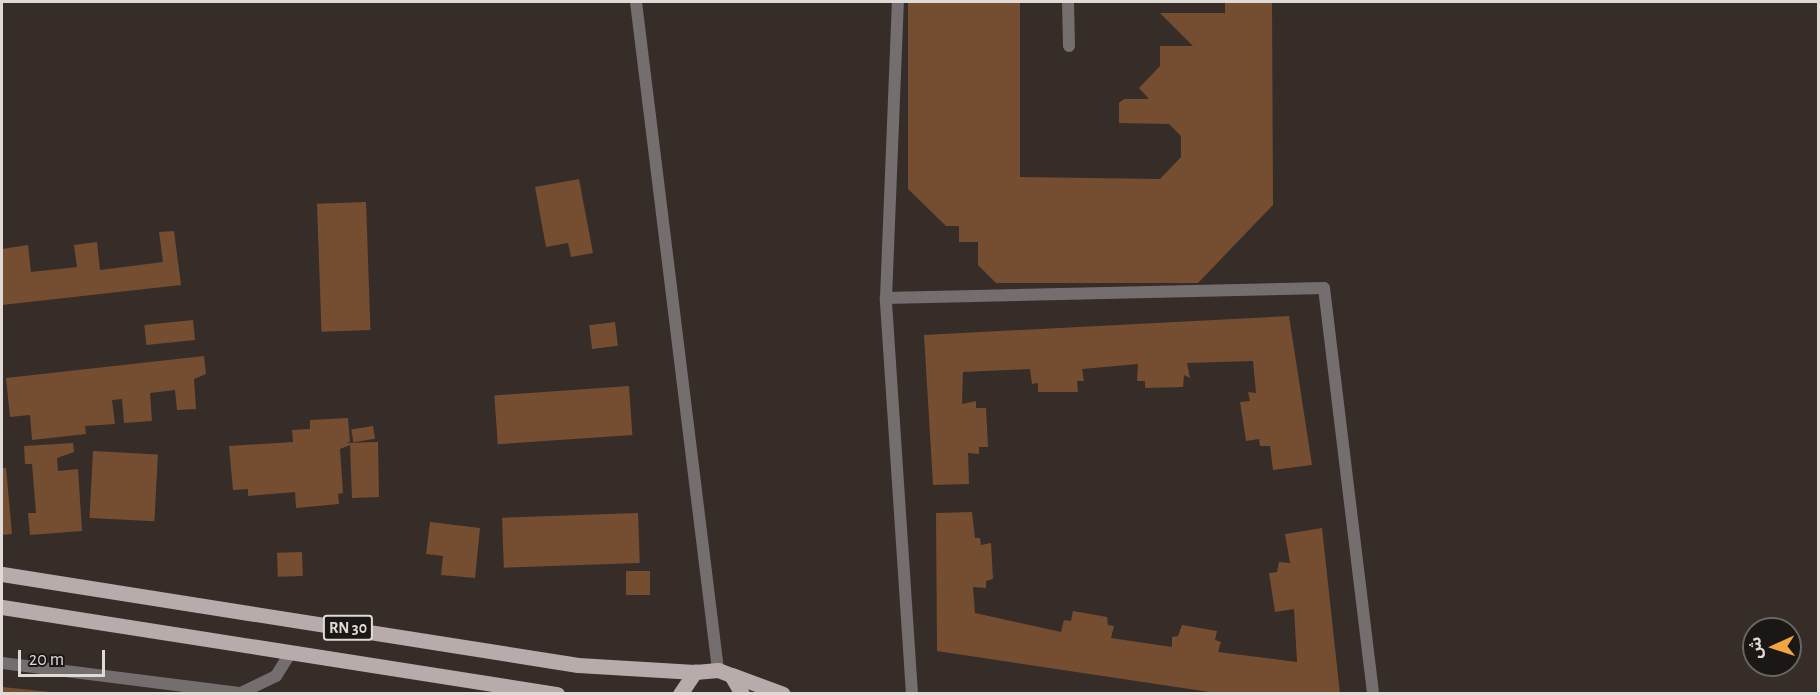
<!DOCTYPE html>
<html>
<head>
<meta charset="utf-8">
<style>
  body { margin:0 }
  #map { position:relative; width:1820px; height:695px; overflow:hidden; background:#362d28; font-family:"Alegreya Sans","Noto Sans Arabic",sans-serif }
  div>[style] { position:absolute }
  .building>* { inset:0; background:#754d30; transform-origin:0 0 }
  .lane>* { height:12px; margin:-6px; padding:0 6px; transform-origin:6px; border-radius:6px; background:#746e6e }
  .street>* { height:12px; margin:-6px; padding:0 6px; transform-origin:6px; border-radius:6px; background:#746e6e }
  .primary>* { height:15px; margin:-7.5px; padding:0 7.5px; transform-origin:7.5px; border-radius:7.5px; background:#b7acab }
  span { translate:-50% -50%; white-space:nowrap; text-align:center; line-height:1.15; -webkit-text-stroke:4.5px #1a1714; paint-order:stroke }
  .shield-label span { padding:2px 4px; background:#1a1714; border:2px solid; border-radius:4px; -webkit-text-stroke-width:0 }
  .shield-label { font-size:16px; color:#e0dad7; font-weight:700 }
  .frame { position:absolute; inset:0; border:3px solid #e0dad7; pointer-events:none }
  .north { position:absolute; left:1742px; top:617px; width:60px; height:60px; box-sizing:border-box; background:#1a1714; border:2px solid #696562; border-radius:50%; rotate:267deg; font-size:16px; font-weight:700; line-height:24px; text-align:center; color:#e0dad7 }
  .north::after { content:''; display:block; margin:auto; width:21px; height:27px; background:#f2a541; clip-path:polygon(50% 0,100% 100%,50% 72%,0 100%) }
  .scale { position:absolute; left:18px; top:650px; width:87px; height:27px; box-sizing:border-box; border:3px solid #e0dad7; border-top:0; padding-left:8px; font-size:18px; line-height:21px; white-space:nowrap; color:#e0dad7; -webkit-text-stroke:4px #1a1714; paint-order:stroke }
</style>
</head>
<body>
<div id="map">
  <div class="building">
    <div style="clip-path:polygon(908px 2px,1020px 2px,1020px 177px,1160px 179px,1181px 157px,1181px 136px,1169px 124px,1119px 123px,1119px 103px,1124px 99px,1149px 99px,1139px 88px,1160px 66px,1160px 46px,1193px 46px,1160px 13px,1225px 13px,1225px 2px,1272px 2px,1273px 205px,1198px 283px,996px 283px,978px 265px,978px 242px,959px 242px,959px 226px,946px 226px,908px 189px)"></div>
    <div style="clip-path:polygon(579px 179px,593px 253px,571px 257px,568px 243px,546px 247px,535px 187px)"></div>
    <div style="left:366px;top:202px;width:128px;height:49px;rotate:88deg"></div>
    <div style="clip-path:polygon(174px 231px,181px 285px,2px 305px,2px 249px,28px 245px,31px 272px,77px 267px,74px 245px,97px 242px,100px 270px,163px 262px,159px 232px)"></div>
    <div style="clip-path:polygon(1289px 316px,1312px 465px,1273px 470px,1270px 446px,1260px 446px,1259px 439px,1246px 441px,1240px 402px,1250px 401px,1248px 392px,1256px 393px,1253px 361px,1187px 363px,1190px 378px,1184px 375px,1183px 387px,1145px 388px,1145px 381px,1137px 381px,1138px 364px,1082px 369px,1084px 381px,1077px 381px,1078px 392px,1038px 392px,1038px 383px,1032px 384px,1030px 369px,963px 372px,962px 404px,976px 401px,976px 408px,986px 408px,988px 447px,979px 447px,979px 454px,968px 453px,969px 484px,933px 485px,924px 335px)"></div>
    <div style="left:193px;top:320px;width:20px;height:49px;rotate:84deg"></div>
    <div style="left:615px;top:322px;width:24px;height:26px;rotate:83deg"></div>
    <div style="clip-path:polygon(204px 356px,206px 374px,194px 379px,196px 409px,177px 410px,175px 390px,150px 393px,152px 421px,124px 423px,122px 399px,112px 400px,115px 424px,85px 426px,86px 434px,32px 440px,30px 415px,10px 417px,6px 378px)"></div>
    <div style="left:629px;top:386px;width:49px;height:135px;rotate:86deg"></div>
    <div style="clip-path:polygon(348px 418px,350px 442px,346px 443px,378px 442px,379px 497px,352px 498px,350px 445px,340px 449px,343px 493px,338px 494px,339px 504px,296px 508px,295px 492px,248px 496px,248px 489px,233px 490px,229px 446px,293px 442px,292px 430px,310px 429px,310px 420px)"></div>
    <div style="left:373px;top:426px;width:13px;height:22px;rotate:81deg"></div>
    <div style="clip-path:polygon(73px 443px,74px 452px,57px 458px,58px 471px,78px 469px,82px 531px,30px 535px,28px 513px,36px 513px,32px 464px,25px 464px,24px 446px)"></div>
    <div style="left:93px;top:451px;width:65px;height:67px;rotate:3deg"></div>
    <div style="clip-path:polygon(2px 468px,6px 468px,12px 534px,2px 535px)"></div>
    <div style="clip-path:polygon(972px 512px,975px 538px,980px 538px,981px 545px,991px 543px,993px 579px,986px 581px,986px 588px,973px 587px,975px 613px,1061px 632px,1064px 620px,1071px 621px,1073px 611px,1107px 617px,1108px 625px,1114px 626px,1111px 638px,1172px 647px,1172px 637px,1178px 636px,1182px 625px,1217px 631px,1215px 640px,1221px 642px,1218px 652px,1297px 662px,1294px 609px,1275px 612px,1269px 573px,1277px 572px,1279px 562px,1290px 563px,1285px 534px,1322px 528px,1340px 694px,1223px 694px,937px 651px,936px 513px)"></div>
    <div style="left:638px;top:513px;width:50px;height:136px;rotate:88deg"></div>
    <div style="clip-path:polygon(430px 522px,480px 528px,475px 578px,441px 575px,443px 556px,426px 554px)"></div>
    <div style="left:302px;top:552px;width:24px;height:25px;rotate:88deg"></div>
    <div style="left:650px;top:571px;width:24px;height:24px;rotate:90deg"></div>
    <div style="clip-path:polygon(2px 687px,51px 692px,50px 694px,2px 694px)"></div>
  </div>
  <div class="lane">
    <div style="left:2px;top:663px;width:241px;rotate:7.2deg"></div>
    <div style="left:241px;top:693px;width:39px;rotate:-26deg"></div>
    <div style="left:276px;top:676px;width:28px;rotate:-58deg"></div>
  </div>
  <div class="street">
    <div style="left:636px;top:2px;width:673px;rotate:83deg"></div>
    <div style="left:1068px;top:2px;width:44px;rotate:88.7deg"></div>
    <div style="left:886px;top:298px;width:296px;rotate:-87.7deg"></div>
    <div style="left:912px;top:694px;width:397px;rotate:-93.8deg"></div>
    <div style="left:886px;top:298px;width:438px;rotate:-1.3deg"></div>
    <div style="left:1324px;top:288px;width:409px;rotate:83.1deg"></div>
  </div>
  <div class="primary">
    <div style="left:2px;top:574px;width:583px;rotate:8.98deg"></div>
    <div style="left:578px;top:665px;width:117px;rotate:3.4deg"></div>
    <div style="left:695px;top:672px;width:23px;rotate:-5deg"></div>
    <div style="left:718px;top:670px;width:14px;rotate:21deg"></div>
    <div style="left:731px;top:675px;width:22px;rotate:60deg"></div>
    <div style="left:2px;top:607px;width:562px;rotate:8.91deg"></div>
    <div style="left:732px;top:675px;width:54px;rotate:20.4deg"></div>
    <div style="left:680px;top:694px;width:27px;rotate:-56deg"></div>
  </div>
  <div class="shield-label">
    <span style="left:348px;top:628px">RN 30</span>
  </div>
  <div class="frame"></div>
  <div class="north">ش</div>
  <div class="scale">20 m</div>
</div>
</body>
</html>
